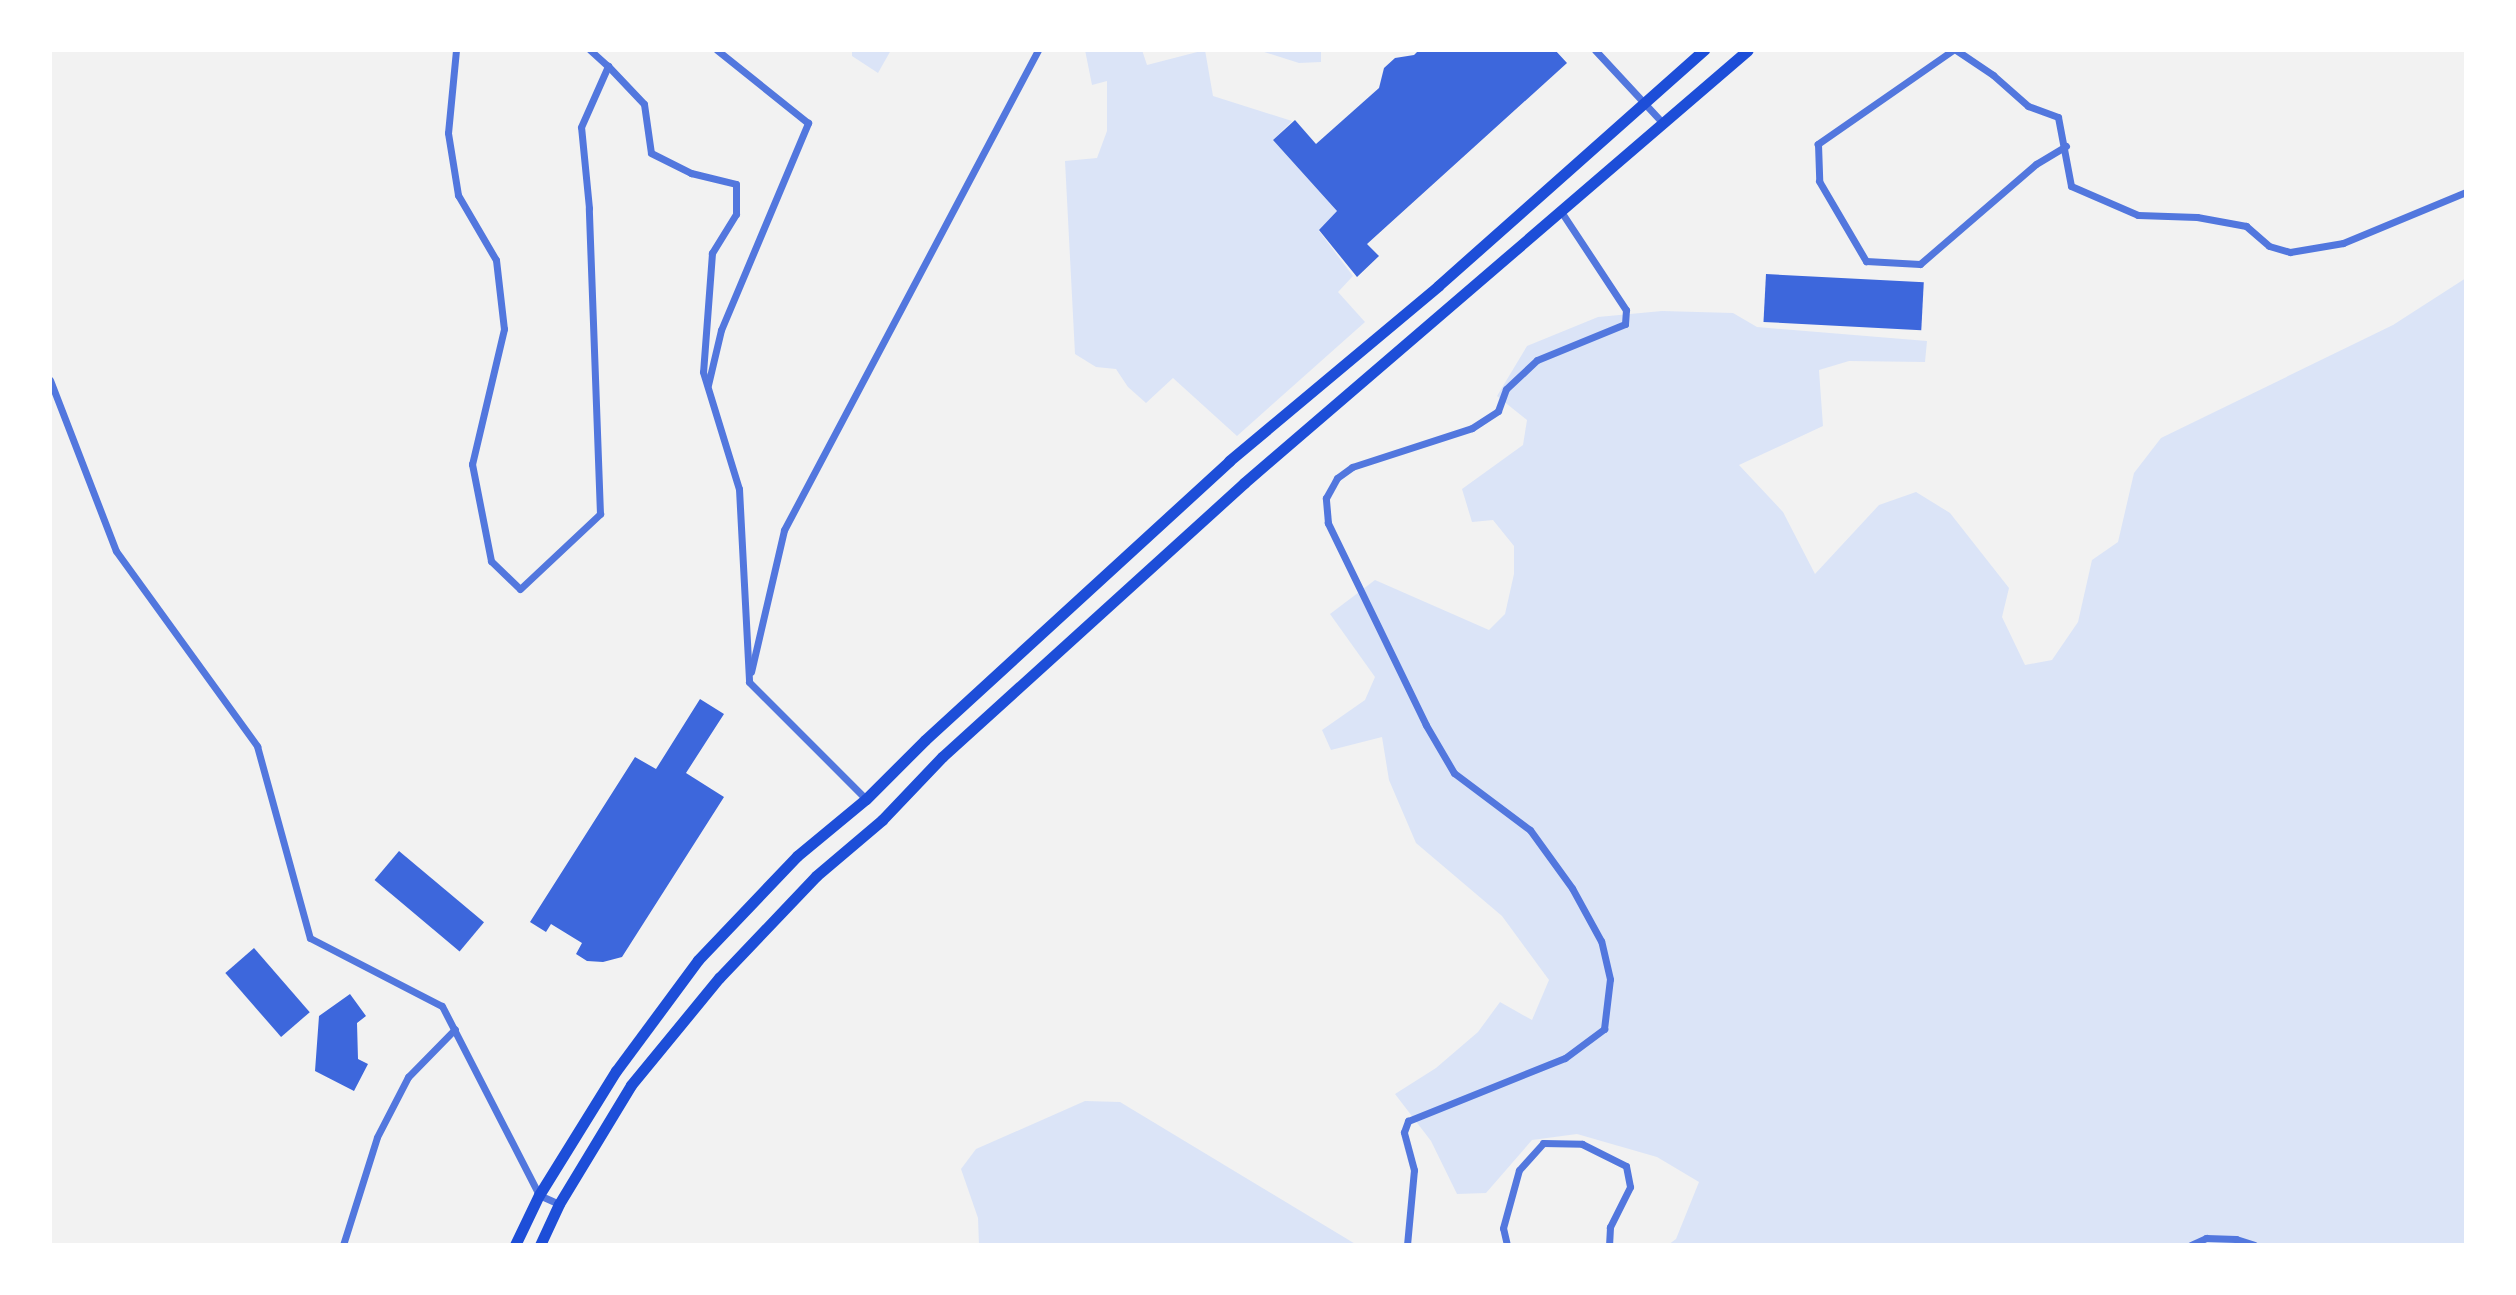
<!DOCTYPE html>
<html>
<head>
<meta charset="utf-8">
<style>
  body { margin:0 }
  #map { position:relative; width:2516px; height:1295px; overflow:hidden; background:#f2f2f2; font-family:"Sofia Sans Condensed",sans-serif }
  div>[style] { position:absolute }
  .green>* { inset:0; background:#dbe4f7 }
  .building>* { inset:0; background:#3d67dc; transform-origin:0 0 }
  .minor>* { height:7px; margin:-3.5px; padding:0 3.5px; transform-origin:3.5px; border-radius:3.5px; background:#5277de }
  .primary>* { height:11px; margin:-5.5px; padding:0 5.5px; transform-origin:5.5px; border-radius:5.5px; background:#1d4ed8 }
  span { translate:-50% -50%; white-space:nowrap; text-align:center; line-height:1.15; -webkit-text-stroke:8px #fff; paint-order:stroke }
  .frame { position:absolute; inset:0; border:52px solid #fff; pointer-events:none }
</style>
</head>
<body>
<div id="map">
  <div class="green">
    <div style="clip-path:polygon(852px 50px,891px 50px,878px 73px,852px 56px)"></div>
    <div style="clip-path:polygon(1085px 50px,1142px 50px,1147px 65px,1205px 50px,1213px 96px,1292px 121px,1273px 140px,1337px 211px,1319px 231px,1353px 276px,1338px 292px,1365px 322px,1237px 436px,1173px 378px,1146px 403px,1128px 387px,1116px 369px,1096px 367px,1075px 354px,1065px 161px,1097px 158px,1107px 131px,1107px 81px,1092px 85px)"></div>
    <div style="clip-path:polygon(1258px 50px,1321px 50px,1321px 62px,1299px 63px)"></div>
    <div style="clip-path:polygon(2466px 278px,2466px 1245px,1668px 1245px,1676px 1239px,1699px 1182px,1657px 1157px,1577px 1134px,1532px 1140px,1486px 1193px,1457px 1194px,1431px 1141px,1395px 1094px,1436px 1068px,1478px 1032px,1500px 1002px,1532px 1020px,1549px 980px,1502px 916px,1416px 843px,1389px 780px,1382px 737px,1331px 750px,1322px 730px,1365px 700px,1375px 677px,1330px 614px,1375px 580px,1489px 630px,1505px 614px,1514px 574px,1514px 546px,1493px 520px,1472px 522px,1462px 489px,1523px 445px,1527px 420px,1497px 396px,1527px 346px,1598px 317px,1662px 311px,1733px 313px,1757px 327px,1927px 341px,1925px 362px,1849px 361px,1819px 370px,1823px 426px,1739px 465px,1783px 512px,1815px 574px,1879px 505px,1916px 492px,1950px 513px,2009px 588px,2002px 617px,2025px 665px,2052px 660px,2078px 622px,2092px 560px,2118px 542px,2134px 473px,2161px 438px,2393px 325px)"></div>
    <div style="clip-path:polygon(1085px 1101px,1120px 1102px,1357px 1245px,979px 1245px,978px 1218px,961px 1169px,976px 1149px)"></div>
  </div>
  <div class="building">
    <div style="clip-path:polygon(1419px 50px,1555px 50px,1567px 63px,1367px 244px,1379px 256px,1357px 277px,1319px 230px,1337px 211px,1273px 140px,1295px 120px,1316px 144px,1379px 88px,1384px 68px,1395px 58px,1414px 55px)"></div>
    <div style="left:1766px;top:274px;width:158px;height:48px;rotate:3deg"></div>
    <div style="clip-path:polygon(700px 699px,724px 714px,686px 773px,724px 797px,622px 957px,603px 962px,587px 961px,576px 954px,582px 943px,551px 924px,546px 932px,530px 922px,635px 757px,656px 769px)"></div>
    <div style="left:399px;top:851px;width:111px;height:38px;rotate:40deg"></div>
    <div style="left:254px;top:948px;width:85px;height:38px;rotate:49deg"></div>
    <div style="clip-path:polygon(350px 994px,366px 1016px,357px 1023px,358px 1059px,368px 1064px,354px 1091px,315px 1071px,319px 1016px)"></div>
  </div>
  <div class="minor">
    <div style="left:456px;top:50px;width:83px;rotate:95.5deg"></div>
    <div style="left:448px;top:133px;width:63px;rotate:80.8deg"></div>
    <div style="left:458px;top:195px;width:75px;rotate:59.7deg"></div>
    <div style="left:496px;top:260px;width:69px;rotate:83.4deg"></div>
    <div style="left:504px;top:329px;width:139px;rotate:103.3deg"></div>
    <div style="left:472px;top:464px;width:99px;rotate:78.9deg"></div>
    <div style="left:491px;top:561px;width:40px;rotate:44deg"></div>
    <div style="left:520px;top:589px;width:110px;rotate:-43.2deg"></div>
    <div style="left:600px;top:514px;width:306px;rotate:-92.1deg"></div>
    <div style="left:589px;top:208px;width:81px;rotate:-95.6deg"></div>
    <div style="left:581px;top:127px;width:67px;rotate:-66.1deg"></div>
    <div style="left:608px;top:66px;width:52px;rotate:46.5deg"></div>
    <div style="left:644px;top:104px;width:49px;rotate:81.9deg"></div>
    <div style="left:651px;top:153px;width:45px;rotate:26.6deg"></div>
    <div style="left:691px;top:173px;width:46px;rotate:13.7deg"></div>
    <div style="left:736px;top:184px;width:30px;rotate:90deg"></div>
    <div style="left:736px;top:214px;width:46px;rotate:121.6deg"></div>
    <div style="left:712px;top:253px;width:119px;rotate:94.3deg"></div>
    <div style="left:703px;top:372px;width:122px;rotate:72.9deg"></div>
    <div style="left:739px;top:489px;width:193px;rotate:87deg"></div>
    <div style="left:749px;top:682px;width:165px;rotate:45deg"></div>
    <div style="left:590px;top:50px;width:24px;rotate:42deg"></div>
    <div style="left:1595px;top:50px;width:98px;rotate:47.1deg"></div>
    <div style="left:1953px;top:50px;width:165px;rotate:145.2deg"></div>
    <div style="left:1818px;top:144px;width:37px;rotate:88deg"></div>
    <div style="left:1819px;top:181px;width:93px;rotate:59.6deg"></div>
    <div style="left:1866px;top:261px;width:54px;rotate:3.2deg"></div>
    <div style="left:1920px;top:264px;width:153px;rotate:-40.8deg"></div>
    <div style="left:2036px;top:164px;width:35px;rotate:-31deg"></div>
    <div style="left:1956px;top:50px;width:45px;rotate:34deg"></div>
    <div style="left:1993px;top:75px;width:47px;rotate:41.5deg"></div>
    <div style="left:2028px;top:106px;width:32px;rotate:20deg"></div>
    <div style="left:2058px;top:117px;width:70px;rotate:79.3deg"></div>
    <div style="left:2071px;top:186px;width:73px;rotate:23.4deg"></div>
    <div style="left:2138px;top:215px;width:59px;rotate:1.9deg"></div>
    <div style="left:2197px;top:217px;width:50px;rotate:10.4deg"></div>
    <div style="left:2246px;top:226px;width:30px;rotate:41deg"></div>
    <div style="left:2269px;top:246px;width:22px;rotate:16deg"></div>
    <div style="left:2290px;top:252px;width:54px;rotate:-9.6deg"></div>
    <div style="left:2343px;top:243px;width:133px;rotate:-22.5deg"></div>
    <div style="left:50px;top:380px;width:183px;rotate:68.9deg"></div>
    <div style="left:116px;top:551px;width:241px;rotate:54.1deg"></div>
    <div style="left:257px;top:746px;width:199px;rotate:74.6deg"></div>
    <div style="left:310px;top:938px;width:148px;rotate:27.3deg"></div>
    <div style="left:442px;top:1006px;width:212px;rotate:62.8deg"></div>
    <div style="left:539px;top:1195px;width:22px;rotate:24deg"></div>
    <div style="left:708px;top:385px;width:57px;rotate:-76.7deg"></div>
    <div style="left:721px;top:330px;width:225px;rotate:-67.2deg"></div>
    <div style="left:808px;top:123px;width:117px;rotate:-141.3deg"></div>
    <div style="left:751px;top:672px;width:146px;rotate:-76.9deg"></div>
    <div style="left:784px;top:530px;width:543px;rotate:-62.11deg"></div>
    <div style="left:343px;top:1245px;width:113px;rotate:-72.5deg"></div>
    <div style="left:377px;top:1137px;width:68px;rotate:-62.7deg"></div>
    <div style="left:408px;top:1077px;width:67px;rotate:-45.6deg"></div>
    <div style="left:1407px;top:1245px;width:75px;rotate:-84.7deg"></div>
    <div style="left:1414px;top:1170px;width:39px;rotate:-105deg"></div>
    <div style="left:1404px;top:1132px;width:12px;rotate:-70deg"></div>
    <div style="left:1408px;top:1121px;width:169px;rotate:-21.9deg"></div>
    <div style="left:1565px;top:1058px;width:49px;rotate:-36.6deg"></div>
    <div style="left:1604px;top:1029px;width:50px;rotate:-83.2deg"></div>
    <div style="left:1610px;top:979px;width:39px;rotate:-103deg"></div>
    <div style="left:1601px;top:941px;width:60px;rotate:-118.7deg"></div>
    <div style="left:1572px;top:888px;width:72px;rotate:-125.9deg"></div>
    <div style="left:1530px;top:830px;width:95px;rotate:-143.1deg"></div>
    <div style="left:1454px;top:773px;width:56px;rotate:-120.3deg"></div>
    <div style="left:1426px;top:725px;width:225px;rotate:-115.9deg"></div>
    <div style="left:1328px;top:523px;width:25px;rotate:-95deg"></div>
    <div style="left:1326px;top:498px;width:23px;rotate:-61deg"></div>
    <div style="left:1337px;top:478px;width:19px;rotate:-36deg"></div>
    <div style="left:1352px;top:467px;width:126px;rotate:-18deg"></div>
    <div style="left:1472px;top:428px;width:31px;rotate:-33deg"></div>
    <div style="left:1498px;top:411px;width:23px;rotate:-70deg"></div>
    <div style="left:1506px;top:389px;width:42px;rotate:-43.1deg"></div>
    <div style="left:1537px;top:360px;width:95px;rotate:-22.2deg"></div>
    <div style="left:1625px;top:324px;width:14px;rotate:-86deg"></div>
    <div style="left:1626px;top:310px;width:120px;rotate:-123.4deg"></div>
    <div style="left:1507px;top:1245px;width:17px;rotate:-103deg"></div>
    <div style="left:1503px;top:1228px;width:60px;rotate:-74.6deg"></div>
    <div style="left:1519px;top:1170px;width:36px;rotate:-48deg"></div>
    <div style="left:1543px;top:1143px;width:39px;rotate:1deg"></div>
    <div style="left:1582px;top:1144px;width:49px;rotate:26.6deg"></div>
    <div style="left:1626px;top:1166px;width:21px;rotate:79deg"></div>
    <div style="left:1630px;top:1187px;width:45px;rotate:116.6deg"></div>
    <div style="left:1610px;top:1227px;width:18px;rotate:93deg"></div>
    <div style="left:2191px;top:1245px;width:17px;rotate:-25deg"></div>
    <div style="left:2206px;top:1238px;width:30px;rotate:2deg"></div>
    <div style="left:2236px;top:1239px;width:19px;rotate:18deg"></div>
  </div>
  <div class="primary">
    <div style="left:515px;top:1245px;width:55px;rotate:-64.4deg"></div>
    <div style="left:539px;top:1195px;width:146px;rotate:-58.2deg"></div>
    <div style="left:616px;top:1071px;width:138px;rotate:-53.5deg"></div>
    <div style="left:698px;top:960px;width:144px;rotate:-46.4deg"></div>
    <div style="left:797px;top:856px;width:89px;rotate:-39.6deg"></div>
    <div style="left:866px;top:799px;width:83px;rotate:-45deg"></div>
    <div style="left:925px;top:740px;width:413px;rotate:-42.5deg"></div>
    <div style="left:1229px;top:461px;width:273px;rotate:-39.9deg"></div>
    <div style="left:1438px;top:286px;width:356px;rotate:-41.6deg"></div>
    <div style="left:540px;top:1245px;width:45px;rotate:-65.1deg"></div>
    <div style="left:559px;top:1204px;width:139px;rotate:-58.8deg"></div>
    <div style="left:631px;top:1085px;width:139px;rotate:-50.6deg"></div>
    <div style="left:719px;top:978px;width:141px;rotate:-46.4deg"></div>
    <div style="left:816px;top:876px;width:87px;rotate:-40.3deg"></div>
    <div style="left:882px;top:820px;width:87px;rotate:-46.4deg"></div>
    <div style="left:942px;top:757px;width:408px;rotate:-42.2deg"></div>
    <div style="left:1244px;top:483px;width:664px;rotate:-40.67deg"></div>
  </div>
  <div class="frame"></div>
</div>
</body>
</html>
